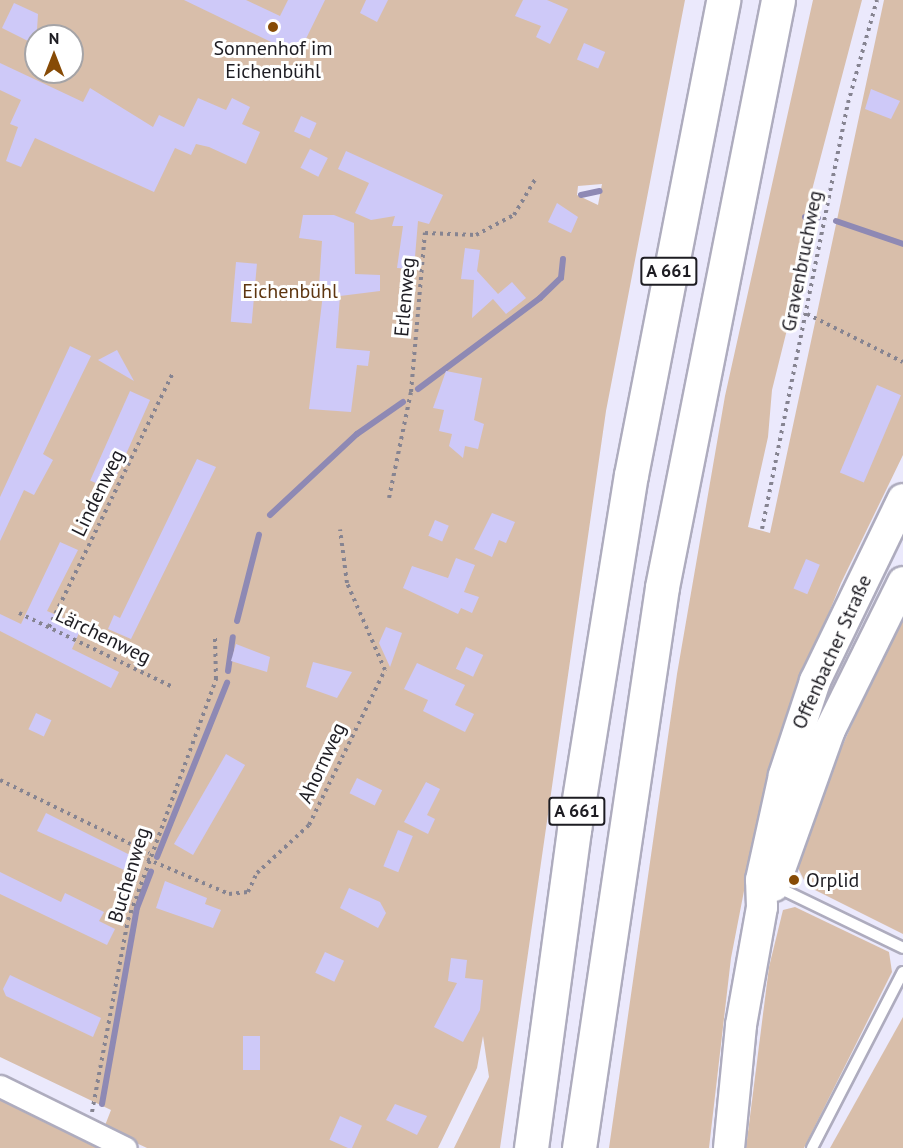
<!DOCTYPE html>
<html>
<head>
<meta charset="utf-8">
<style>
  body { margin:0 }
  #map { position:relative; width:903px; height:1148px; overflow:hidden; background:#ebe9fc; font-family:"PT Sans",sans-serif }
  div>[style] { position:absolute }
  .green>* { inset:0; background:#d8beaa }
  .stream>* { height:6px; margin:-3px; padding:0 3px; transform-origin:3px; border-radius:3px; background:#8e89b4 }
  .building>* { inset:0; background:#cec9f8; transform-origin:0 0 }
  .path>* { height:4px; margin-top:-2px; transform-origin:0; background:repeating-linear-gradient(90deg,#868491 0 3px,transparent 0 7.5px) }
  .roads { filter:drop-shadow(2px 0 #aeacbe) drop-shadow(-2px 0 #aeacbe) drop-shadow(0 2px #aeacbe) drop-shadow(0 -2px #aeacbe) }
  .lane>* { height:10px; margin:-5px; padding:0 5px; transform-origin:5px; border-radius:5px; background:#fff }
  .street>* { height:21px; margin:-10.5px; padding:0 10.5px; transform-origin:10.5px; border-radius:10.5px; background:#fff }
  .secondary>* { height:30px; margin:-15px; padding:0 15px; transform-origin:15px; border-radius:15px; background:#fff }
  .highway>* { height:33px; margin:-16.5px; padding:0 16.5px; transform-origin:16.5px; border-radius:16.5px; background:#fff }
  .dots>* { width:16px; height:16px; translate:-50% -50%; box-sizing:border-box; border:3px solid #fff; border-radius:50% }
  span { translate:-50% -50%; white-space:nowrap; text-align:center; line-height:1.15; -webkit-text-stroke:6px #fff; paint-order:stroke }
  .shield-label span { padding:2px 4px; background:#fff; border:2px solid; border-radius:4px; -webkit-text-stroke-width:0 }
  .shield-label { font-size:18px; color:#1d1c22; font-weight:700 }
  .poi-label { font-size:20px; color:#1d1c22 }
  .left { translate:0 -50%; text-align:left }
  .street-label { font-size:20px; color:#1d1c22 }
  .park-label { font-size:20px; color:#5e3610 }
  .north { position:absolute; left:24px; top:24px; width:60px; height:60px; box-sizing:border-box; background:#fff; border:2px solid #a5a4a7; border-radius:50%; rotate:0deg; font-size:16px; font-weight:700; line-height:24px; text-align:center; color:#1d1c22 }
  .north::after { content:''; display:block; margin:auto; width:21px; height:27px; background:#874b06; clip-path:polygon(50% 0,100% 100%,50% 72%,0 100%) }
</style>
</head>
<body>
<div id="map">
  <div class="green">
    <div style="clip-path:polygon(evenodd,0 0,685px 0,606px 411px,500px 1148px,454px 1148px,489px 1077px,483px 1036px,477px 1068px,438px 1148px,147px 1148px,104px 1128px,111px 1110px,0 1057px,0 0,36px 36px,72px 36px,72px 72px,36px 72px,36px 36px,0 0,602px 184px,598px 205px,577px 195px,578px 186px,602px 184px)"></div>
    <div style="clip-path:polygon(813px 0,862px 0,807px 209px,805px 222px,811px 233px,772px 390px,768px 437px,748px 527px,770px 533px,884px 0,903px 0,903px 455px,841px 583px,798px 689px,756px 829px,731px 958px,709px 1148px,609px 1148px,677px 674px,725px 396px)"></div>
    <div style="clip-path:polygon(903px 612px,903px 934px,807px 886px,797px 866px,825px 784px)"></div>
    <div style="clip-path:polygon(795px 907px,889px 952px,892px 972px,804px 1148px,746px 1148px,769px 967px,783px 910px)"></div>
    <div style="clip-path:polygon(903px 1017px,903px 1148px,830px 1148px)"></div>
    <div style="clip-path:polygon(0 1094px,111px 1148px,0 1148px)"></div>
  </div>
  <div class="stream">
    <div style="left:581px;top:195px;width:19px;rotate:-12deg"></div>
    <div style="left:805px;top:217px;width:13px;rotate:4deg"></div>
    <div style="left:836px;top:221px;width:71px;rotate:18.9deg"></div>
    <div style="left:418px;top:389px;width:152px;rotate:-36.7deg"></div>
    <div style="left:540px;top:298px;width:29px;rotate:-44deg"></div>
    <div style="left:561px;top:278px;width:19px;rotate:-84deg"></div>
    <div style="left:270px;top:515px;width:119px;rotate:-43deg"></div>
    <div style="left:357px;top:434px;width:56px;rotate:-34.8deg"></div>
    <div style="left:237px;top:621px;width:89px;rotate:-75.7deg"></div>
    <div style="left:228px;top:671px;width:34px;rotate:-82deg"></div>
    <div style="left:157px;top:857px;width:188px;rotate:-68.1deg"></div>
    <div style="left:102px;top:1104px;width:199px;rotate:-79.9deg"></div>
    <div style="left:137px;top:908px;width:39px;rotate:-69deg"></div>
  </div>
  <div class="building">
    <div style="clip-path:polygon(184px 0,246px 0,280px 16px,288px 0,325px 0,298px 55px)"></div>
    <div style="clip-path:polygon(366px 0,388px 0,377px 22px,360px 13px)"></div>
    <div style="clip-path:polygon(523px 0,547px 0,568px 9px,550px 44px,536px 37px,541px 26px,515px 16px)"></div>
    <div style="clip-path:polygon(14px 3px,38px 14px,36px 45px,2px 28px)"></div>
    <div style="left:584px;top:43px;width:23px;height:18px;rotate:23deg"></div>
    <div style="clip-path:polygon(0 63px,83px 102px,90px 88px,153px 127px,159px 115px,184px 127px,198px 98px,226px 110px,232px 98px,250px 107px,242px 124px,260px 132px,246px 164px,209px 147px,196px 144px,191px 155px,175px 148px,154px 192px,35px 138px,21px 167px,6px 161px,18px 127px,10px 124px,21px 100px,0 90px)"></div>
    <div style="clip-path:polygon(871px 89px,900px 101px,891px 119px,865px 109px)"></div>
    <div style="left:301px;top:116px;width:17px;height:17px;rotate:24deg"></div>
    <div style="left:310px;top:149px;width:20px;height:21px;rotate:27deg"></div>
    <div style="clip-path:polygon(346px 151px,443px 195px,429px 224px,418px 221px,414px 269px,397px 268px,403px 226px,392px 226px,395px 216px,371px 220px,355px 213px,369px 183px,338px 169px)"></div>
    <div style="clip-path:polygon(557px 203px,578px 217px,571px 233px,548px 222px)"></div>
    <div style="clip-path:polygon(303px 215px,334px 215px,354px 223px,355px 274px,380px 275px,380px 291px,340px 296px,336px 348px,370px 351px,368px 366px,357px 365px,351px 412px,309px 409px,324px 286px,319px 286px,322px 241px,299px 238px)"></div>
    <div style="clip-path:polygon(465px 248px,480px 250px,477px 271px,498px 294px,512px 282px,526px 298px,506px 314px,493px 299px,472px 318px,474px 280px,461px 279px)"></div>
    <div style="left:236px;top:262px;width:21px;height:60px;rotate:5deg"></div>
    <div style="clip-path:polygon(70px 346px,91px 356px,43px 454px,53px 460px,34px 495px,24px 490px,0 541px,0 497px)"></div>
    <div style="clip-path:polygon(117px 350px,134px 381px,98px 360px)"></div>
    <div style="clip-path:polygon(446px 371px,482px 378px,474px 420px,484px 424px,478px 449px,465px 446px,463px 458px,449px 446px,452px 434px,439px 431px,444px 410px,433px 408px)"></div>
    <div style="left:877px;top:385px;width:26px;height:95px;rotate:23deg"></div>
    <div style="left:130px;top:391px;width:22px;height:98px;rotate:24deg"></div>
    <div style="clip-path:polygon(197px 459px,216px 467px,131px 639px,108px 629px,114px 615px,120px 618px)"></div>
    <div style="clip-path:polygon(492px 513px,515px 522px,506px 543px,499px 540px,492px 557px,474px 549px)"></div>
    <div style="left:435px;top:520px;width:15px;height:17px;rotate:23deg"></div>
    <div style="clip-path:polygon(60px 542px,78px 550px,47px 611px,82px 626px,72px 649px,119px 672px,111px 688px,0 631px,0 614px,21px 624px)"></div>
    <div style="clip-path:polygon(456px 558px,475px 565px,464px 592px,479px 597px,472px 613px,461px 608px,458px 614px,403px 588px,412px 566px,448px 578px)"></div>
    <div style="left:806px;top:559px;width:15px;height:32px;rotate:23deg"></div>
    <div style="clip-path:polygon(386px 627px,402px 633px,390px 667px,379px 643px)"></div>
    <div style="clip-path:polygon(236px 644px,270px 657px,267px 672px,231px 661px)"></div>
    <div style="left:466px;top:647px;width:19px;height:24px;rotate:25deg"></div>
    <div style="clip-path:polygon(313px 662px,352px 672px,337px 698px,306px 687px)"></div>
    <div style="clip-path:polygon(417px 663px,465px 685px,455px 705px,474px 714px,465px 732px,423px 711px,428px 700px,404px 689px)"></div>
    <div style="left:36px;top:713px;width:17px;height:18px;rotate:25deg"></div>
    <div style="left:226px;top:754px;width:22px;height:104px;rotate:30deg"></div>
    <div style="left:357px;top:778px;width:28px;height:17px;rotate:26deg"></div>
    <div style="clip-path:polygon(426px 782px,440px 789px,427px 815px,435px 819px,428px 834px,404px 822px)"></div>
    <div style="clip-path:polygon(46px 813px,138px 859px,131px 873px,37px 831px)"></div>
    <div style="left:398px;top:830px;width:16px;height:39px;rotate:22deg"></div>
    <div style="clip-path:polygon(0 872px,61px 902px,65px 893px,104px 912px,99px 921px,115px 929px,107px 945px,0 894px)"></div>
    <div style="clip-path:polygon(165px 881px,207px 898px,205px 904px,221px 910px,213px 928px,156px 908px)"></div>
    <div style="clip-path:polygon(349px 888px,380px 902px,386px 913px,378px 928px,340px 908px)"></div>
    <div style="left:325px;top:952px;width:21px;height:23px;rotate:25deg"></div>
    <div style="clip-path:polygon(451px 958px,467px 960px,465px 978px,483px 980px,480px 1010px,463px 1042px,434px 1027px,457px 983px,448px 981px)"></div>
    <div style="clip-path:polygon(10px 975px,101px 1018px,93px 1037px,6px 996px,3px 989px)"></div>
    <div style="left:243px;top:1036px;width:17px;height:34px"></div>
    <div style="clip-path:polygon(395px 1104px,427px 1116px,417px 1135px,386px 1120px)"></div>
    <div style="left:340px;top:1116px;width:24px;height:26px;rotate:24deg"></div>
  </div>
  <div class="path">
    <div style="left:807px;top:314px;width:107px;rotate:26.6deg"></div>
    <div style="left:389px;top:498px;width:108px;rotate:-78.3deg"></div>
    <div style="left:411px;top:392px;width:160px;rotate:-85deg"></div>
    <div style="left:425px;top:233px;width:51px;rotate:2.2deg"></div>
    <div style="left:476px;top:235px;width:43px;rotate:-27.8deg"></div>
    <div style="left:514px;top:215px;width:43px;rotate:-59.3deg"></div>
    <div style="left:762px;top:529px;width:435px;rotate:-78.6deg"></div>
    <div style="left:848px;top:103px;width:107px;rotate:-74.3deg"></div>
    <div style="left:19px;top:613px;width:171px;rotate:25.7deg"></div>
    <div style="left:49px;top:627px;width:283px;rotate:-64deg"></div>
    <div style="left:0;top:780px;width:166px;rotate:26.1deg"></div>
    <div style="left:147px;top:859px;width:89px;rotate:23.1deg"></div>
    <div style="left:229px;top:894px;width:19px;rotate:-6deg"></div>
    <div style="left:248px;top:892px;width:21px;rotate:-65deg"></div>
    <div style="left:257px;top:873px;width:71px;rotate:-42.7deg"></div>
    <div style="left:309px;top:825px;width:173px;rotate:-63.9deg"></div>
    <div style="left:385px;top:670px;width:95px;rotate:-113.6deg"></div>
    <div style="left:347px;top:583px;width:54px;rotate:-97.4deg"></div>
    <div style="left:92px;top:1112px;width:195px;rotate:-79.4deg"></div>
    <div style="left:128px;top:920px;width:257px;rotate:-69.9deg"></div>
    <div style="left:216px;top:679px;width:42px;rotate:-91.4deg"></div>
  </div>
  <div class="roads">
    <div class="lane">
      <div style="left:775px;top:886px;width:142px;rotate:25.8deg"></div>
      <div style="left:812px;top:1148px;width:198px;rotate:-62.7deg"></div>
    </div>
    <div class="street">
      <div style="left:0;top:1086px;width:140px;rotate:26.2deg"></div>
    </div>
    <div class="secondary">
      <div style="left:774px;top:886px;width:166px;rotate:-70.3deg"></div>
      <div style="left:830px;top:730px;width:165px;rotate:-63.7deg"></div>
      <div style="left:729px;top:1148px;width:124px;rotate:-84.4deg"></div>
      <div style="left:741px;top:1025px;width:120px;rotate:-79.9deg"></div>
      <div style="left:762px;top:907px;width:27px;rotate:-92deg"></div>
      <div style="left:761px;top:880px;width:107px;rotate:-77.6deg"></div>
      <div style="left:784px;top:775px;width:99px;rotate:-71.7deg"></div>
      <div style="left:815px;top:681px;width:202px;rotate:-64.2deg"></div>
    </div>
    <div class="highway">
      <div style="left:531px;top:1148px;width:321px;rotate:-82.3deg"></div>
      <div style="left:574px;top:830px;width:360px;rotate:-80.9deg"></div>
      <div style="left:631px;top:475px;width:484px;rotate:-79deg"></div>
      <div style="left:579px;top:1148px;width:567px;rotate:-81.58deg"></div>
      <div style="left:662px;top:587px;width:598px;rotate:-78.82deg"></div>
    </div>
  </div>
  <div class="dots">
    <div style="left:273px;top:27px;background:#874b06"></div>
    <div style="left:794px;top:880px;background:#874b06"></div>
  </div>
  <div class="shield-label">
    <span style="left:669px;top:271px">A 661</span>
    <span style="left:577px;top:811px">A 661</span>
  </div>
  <div class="poi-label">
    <span style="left:273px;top:60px">Sonnenhof im<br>Eichenbühl</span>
    <span class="left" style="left:806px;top:880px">Orplid</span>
  </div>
  <div class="street-label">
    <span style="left:802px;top:261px;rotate:-79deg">Gravenbruchweg</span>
    <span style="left:405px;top:297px;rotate:-85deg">Erlenweg</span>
    <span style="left:98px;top:493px;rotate:-64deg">Lindenweg</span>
    <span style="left:103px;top:636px;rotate:26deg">Lärchenweg</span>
    <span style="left:832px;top:652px;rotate:-66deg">Offenbacher Straße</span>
    <span style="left:322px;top:763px;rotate:-65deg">Ahornweg</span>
    <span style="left:129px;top:875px;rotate:-73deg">Buchenweg</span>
  </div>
  <div class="park-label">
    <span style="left:290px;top:291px">Eichenbühl</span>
  </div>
  <div class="north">N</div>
</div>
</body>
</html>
